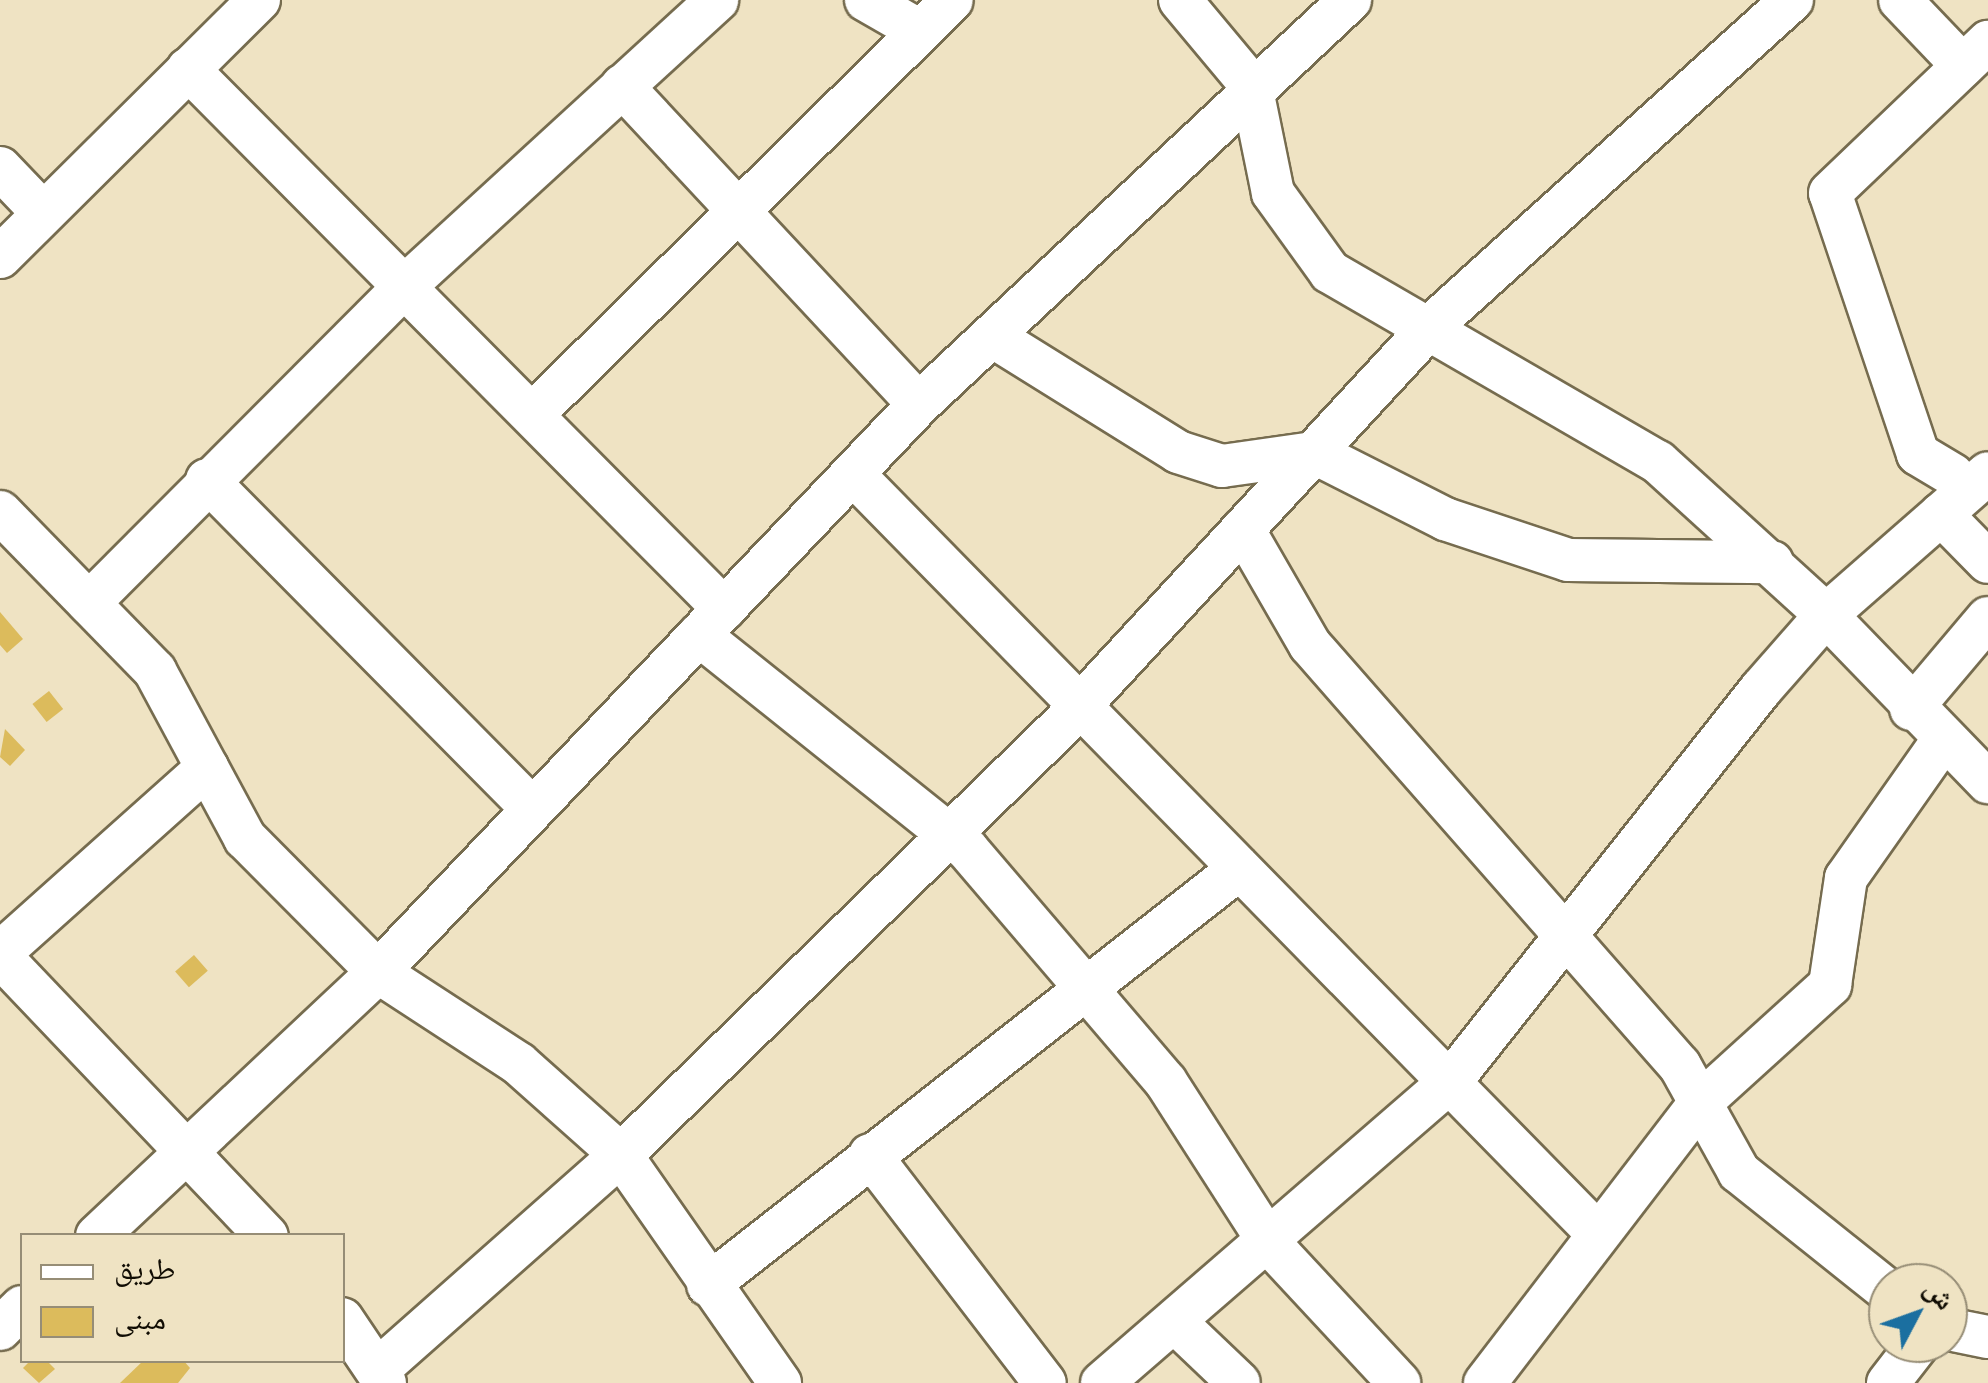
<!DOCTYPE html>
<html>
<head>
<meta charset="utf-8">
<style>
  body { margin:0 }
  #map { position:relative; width:1988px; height:1383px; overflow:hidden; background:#efe3c3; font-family:"Fira Sans Condensed","Noto Naskh Arabic",sans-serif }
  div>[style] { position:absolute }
  .building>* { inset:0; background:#dcbb5c; transform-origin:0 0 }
  .roads { filter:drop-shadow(2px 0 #766c4f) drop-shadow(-2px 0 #766c4f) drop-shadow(0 2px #766c4f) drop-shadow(0 -2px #766c4f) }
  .minor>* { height:42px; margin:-21px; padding:0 21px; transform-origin:21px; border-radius:21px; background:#fff }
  span { translate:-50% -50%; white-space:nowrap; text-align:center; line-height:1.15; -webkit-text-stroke:8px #efe3c3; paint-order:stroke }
  .legend { position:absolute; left:20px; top:1233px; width:325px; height:130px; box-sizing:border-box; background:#efe3c3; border:2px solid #968d76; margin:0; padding:12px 18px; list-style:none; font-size:30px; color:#100c03 }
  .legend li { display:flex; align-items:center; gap:20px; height:50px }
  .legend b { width:50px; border:2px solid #968d76 }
  .north { position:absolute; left:1868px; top:1263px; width:100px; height:100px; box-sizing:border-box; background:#efe3c3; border:2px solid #968d76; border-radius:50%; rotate:49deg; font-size:28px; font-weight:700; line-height:40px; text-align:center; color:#100c03 }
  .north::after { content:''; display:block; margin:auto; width:35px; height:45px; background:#1b6fa0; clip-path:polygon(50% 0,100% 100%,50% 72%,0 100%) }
</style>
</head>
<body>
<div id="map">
  <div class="building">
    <div style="clip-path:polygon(0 612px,23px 639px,7px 653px,0 645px)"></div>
    <div style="left:49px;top:691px;width:23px;height:21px;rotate:52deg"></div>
    <div style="clip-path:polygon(5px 729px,25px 750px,10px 766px,0 757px)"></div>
    <div style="left:194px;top:955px;width:21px;height:25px;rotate:49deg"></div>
    <div style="clip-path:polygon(31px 1360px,46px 1360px,55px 1369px,39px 1383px,23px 1368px)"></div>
    <div style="clip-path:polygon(144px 1360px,183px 1360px,190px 1368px,178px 1383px,120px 1383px)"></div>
  </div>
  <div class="roads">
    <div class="minor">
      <div style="left:866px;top:0;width:62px;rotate:29.9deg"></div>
      <div style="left:1180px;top:0;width:111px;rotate:50.1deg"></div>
      <div style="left:1251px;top:85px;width:110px;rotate:78.5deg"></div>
      <div style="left:1273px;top:193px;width:97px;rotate:54.2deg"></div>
      <div style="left:1330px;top:272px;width:379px;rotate:30.1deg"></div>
      <div style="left:1658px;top:462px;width:227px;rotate:42.3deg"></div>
      <div style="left:1826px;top:615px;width:233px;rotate:45.9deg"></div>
      <div style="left:1900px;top:0;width:91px;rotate:46.3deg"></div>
      <div style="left:188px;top:69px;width:761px;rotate:45.21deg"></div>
      <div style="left:622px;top:86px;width:435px;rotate:47deg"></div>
      <div style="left:0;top:168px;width:62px;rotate:46.3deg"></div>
      <div style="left:0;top:257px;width:365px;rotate:-44.8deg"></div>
      <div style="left:992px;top:336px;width:219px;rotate:31.9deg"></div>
      <div style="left:1178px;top:452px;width:46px;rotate:17.7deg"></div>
      <div style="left:1222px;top:466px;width:94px;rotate:-8deg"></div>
      <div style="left:1315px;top:453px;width:146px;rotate:26.9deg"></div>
      <div style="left:1445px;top:519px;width:130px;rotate:18.4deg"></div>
      <div style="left:1568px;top:560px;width:204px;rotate:0.6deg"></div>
      <div style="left:532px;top:415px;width:590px;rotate:-44.66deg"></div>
      <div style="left:853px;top:474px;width:1061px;rotate:45.57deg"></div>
      <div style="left:1953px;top:475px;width:41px;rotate:-149deg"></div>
      <div style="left:1918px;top:454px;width:275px;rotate:-108.6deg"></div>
      <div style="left:1830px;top:193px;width:219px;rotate:-43.7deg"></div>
      <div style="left:207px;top:480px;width:460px;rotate:45.3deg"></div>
      <div style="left:0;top:512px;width:222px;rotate:45.7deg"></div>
      <div style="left:155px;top:671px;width:190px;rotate:61.7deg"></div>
      <div style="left:245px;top:838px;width:189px;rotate:45.2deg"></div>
      <div style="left:378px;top:972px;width:168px;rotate:33.1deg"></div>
      <div style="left:519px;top:1064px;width:137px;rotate:41.7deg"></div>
      <div style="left:621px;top:1155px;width:278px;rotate:55.1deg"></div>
      <div style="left:1941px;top:514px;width:67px;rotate:45.6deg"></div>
      <div style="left:1243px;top:529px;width:134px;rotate:60deg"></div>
      <div style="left:1310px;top:645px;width:560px;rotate:48.69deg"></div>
      <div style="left:1680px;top:1066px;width:121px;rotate:60.9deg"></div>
      <div style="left:1739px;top:1172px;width:191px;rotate:38.6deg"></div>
      <div style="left:89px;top:603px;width:446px;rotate:-45.1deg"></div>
      <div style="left:404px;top:287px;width:425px;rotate:-42.5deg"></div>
      <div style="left:699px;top:635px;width:343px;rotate:38.6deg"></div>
      <div style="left:967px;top:849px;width:306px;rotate:49.5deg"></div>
      <div style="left:1166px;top:1082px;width:193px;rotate:57.3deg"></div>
      <div style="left:1270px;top:1244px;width:190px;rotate:47.1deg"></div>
      <div style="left:1911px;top:709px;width:119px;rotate:-49.8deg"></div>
      <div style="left:0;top:953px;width:278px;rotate:-41.8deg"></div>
      <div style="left:0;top:956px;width:387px;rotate:46.4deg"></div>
      <div style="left:870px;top:1155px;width:287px;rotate:52.5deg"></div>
      <div style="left:97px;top:1236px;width:386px;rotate:-43.2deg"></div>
      <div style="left:378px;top:972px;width:784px;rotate:-46.39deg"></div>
      <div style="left:919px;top:404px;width:591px;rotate:-43.15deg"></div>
      <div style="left:708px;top:1285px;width:675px;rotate:-38.08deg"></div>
      <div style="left:342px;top:1319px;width:77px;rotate:56.1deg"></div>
      <div style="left:1175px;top:1322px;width:88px;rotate:43.6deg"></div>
      <div style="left:0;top:1329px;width:31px;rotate:-45deg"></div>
      <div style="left:1948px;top:1329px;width:41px;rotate:11.3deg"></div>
      <div style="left:381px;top:1367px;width:320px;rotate:-41.5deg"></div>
      <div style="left:621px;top:1155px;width:616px;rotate:-44.28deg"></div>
      <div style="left:1062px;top:725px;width:542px;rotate:-47.24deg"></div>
      <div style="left:1430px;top:327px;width:488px;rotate:-42.1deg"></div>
      <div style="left:1102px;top:1383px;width:460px;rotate:-40.9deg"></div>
      <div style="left:1450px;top:1082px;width:501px;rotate:-51.64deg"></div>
      <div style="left:1761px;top:689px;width:98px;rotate:-48.7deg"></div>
      <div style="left:1826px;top:615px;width:215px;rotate:-41.2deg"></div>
      <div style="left:1485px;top:1383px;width:353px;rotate:-52.5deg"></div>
      <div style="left:1700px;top:1103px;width:176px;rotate:-42.2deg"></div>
      <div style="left:1830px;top:985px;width:108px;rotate:-81.5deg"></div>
      <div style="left:1846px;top:878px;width:165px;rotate:-54.9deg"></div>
      <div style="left:1888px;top:1383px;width:51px;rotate:-52.2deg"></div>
    </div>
  </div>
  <ul class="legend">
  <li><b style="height:12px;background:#fff"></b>طريق</li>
  <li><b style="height:28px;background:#dcbb5c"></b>مبنى</li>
  </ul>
  <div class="north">ش</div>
</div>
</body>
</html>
